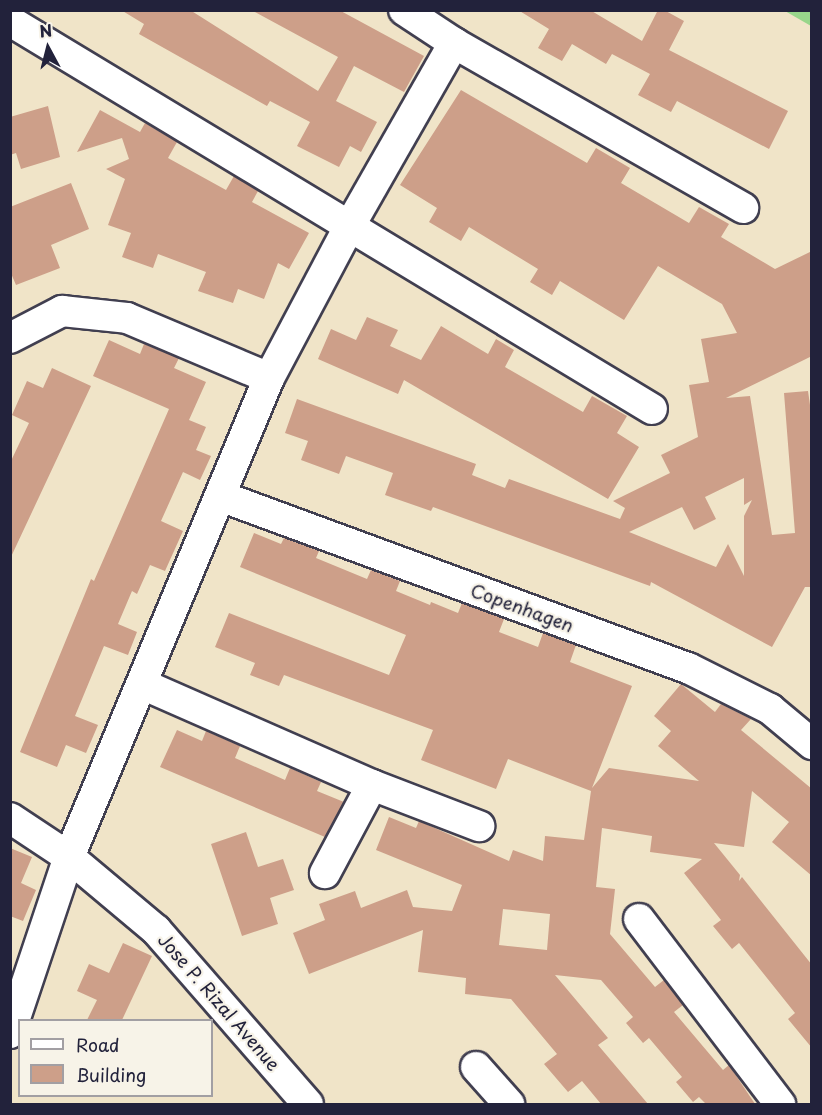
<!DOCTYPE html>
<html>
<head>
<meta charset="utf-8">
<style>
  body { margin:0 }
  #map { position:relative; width:822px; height:1115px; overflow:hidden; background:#f0e4c8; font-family:"Playpen Sans",sans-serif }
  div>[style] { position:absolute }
  .green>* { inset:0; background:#98d68b }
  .building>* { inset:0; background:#cd9f89 }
  .roads { filter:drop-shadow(2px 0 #413f50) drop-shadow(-2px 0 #413f50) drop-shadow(0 2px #413f50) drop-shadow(0 -2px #413f50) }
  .minor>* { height:30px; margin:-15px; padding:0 15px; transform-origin:15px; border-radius:15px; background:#fff }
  span { translate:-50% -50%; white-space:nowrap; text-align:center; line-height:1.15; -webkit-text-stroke:4.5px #f7f3e8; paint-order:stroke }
  .street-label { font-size:18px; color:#22223b }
  .frame { position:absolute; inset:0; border:12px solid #22223b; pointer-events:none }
  .legend { position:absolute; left:18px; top:1019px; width:195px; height:78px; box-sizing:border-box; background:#f7f3e8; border:2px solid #a29fa3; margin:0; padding:8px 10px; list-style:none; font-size:18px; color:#22223b }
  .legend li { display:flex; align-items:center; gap:12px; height:30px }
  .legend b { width:30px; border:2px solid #a29fa3 }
  .north { position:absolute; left:18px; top:18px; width:60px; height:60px; -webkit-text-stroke:4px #f7f3e8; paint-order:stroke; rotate:353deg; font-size:16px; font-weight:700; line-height:24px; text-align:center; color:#22223b }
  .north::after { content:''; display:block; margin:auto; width:21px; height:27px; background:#22223b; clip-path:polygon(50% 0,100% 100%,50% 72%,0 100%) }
</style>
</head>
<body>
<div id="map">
  <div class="green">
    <div style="clip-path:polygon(785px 11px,811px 11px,811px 26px)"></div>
  </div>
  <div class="building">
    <div style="clip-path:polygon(121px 10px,190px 10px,318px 91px,338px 57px,251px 10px,339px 10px,424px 56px,404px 92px,354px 66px,336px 101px,377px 122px,361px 152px,350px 146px,339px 167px,297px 146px,310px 122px,270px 101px,267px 106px,139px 34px,144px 24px)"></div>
    <div style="clip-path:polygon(518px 10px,590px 10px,642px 41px,658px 10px,664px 10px,684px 21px,669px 50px,788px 111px,769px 149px,677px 101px,671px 112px,638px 95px,650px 74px,612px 54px,606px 64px,572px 44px,562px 61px,538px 48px,549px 29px)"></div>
    <div style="clip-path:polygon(evenodd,461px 90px,587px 163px,596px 148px,630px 168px,621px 183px,689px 223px,699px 207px,729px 224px,721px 237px,775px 269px,812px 251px,812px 356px,726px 398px,750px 396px,772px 535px,795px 533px,784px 393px,808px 391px,812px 419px,812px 587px,805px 587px,772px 647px,651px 582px,650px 586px,433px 507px,431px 511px,385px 495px,393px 473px,346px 456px,339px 474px,301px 460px,308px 441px,285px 433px,297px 399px,476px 464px,472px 475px,505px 488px,509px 479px,620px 519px,625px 508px,613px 501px,670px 473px,661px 455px,698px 437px,689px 385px,709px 382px,701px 339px,737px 333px,722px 304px,658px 266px,624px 320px,560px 281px,552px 295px,530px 282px,538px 269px,469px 227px,461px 241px,429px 222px,437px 208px,400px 185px,461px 90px,744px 478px,744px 505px,752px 500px,744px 516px,744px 576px,728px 544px,716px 567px,629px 532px,682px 507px,694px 530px,716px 519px,705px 497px,744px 478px)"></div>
    <div style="clip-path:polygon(48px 106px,60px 157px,21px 169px,16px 153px,10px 155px,10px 117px)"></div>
    <div style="clip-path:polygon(100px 110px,140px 132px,145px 123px,177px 142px,168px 158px,226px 190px,234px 176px,258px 191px,252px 202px,309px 233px,289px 269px,278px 263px,264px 299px,238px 289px,233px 303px,198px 291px,206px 272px,158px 254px,153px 268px,122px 257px,131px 233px,108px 225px,125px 179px,106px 169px,129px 159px,122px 138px,77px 152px)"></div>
    <div style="clip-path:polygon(71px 183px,89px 229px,51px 245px,60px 268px,16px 285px,10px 271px,10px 207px)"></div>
    <div style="clip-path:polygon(367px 317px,398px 330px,390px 346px,421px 360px,441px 326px,488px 354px,496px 339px,514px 350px,505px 367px,583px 412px,592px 396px,627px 416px,617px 433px,639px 447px,608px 499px,404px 380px,398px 394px,318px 359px,331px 329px,356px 340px)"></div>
    <div style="clip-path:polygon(109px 340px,140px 354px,144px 344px,179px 358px,174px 368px,206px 382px,189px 420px,206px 427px,196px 450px,211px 456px,200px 480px,183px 472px,161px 521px,183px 531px,165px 571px,150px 565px,137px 594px,132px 591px,118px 624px,137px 632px,128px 655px,104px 646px,75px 716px,98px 725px,86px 753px,66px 745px,57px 767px,20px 752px,91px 579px,94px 581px,169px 409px,93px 376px)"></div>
    <div style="clip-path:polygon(52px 368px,91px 386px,10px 559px,10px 463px,29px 423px,12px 415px,27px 381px,43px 388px)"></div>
    <div style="clip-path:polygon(evenodd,254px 533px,281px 544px,284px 538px,319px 551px,316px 558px,367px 579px,371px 570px,400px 581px,396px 591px,430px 605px,431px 602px,458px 613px,462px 603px,504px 619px,499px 632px,538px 647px,543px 633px,576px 645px,570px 662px,632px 686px,592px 788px,609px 768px,699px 781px,658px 746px,671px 731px,654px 716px,681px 684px,715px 712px,721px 704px,751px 719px,741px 730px,812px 789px,812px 876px,772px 842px,789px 822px,752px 791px,744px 847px,714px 843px,740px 875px,739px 881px,742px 877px,812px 965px,812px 1048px,788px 1019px,795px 1013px,739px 943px,732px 949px,713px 926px,721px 920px,684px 873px,702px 859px,650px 852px,652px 836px,602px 828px,596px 887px,615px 889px,610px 934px,655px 987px,664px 980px,683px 1005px,674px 1012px,723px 1070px,729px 1065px,755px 1104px,706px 1104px,699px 1097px,693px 1102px,676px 1082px,682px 1077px,649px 1038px,643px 1043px,626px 1023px,633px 1017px,601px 980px,555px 975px,608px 1038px,598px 1045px,648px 1104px,601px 1104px,582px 1081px,568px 1092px,544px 1064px,557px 1054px,511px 999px,465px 994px,466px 978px,418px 972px,423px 930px,309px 974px,293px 933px,325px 920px,319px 904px,355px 891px,361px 908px,407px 890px,413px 907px,452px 911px,462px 885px,376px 850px,389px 817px,416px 828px,419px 821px,509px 861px,513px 850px,543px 861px,545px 836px,584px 840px,591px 791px,508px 759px,496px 789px,421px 760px,433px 730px,284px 675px,279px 686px,250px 675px,255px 663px,215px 647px,229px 613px,389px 675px,406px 635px,240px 567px,254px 533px,503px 909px,550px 914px,547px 950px,499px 945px,503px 909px)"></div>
    <div style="clip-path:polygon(177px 730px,202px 741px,206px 731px,240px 746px,235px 758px,285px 780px,290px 768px,321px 782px,317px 791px,344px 802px,325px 837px,160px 767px)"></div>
    <div style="clip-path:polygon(246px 832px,258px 867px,283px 859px,294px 890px,270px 898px,278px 924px,242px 936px,211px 844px)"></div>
    <div style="clip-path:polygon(10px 848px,32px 857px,21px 883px,36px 890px,23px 921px,10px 916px)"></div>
    <div style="clip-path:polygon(123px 943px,152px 956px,122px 1020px,87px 1020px,97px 1000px,77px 991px,89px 964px,109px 973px)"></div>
  </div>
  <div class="roads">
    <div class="minor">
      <div style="left:404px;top:10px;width:60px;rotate:33.4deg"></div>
      <div style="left:454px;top:43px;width:333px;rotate:29.7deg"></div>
      <div style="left:10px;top:21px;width:750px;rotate:31.15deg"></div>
      <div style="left:10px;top:338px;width:59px;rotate:-27.4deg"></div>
      <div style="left:62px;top:311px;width:65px;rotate:6.1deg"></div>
      <div style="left:127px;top:318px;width:154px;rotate:22.9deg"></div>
      <div style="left:220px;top:496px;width:499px;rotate:20.2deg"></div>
      <div style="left:688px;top:668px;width:92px;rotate:26.6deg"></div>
      <div style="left:770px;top:709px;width:55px;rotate:39.8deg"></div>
      <div style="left:142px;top:684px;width:251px;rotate:23.7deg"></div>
      <div style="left:372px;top:785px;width:100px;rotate:118.1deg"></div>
      <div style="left:372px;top:785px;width:115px;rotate:21deg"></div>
      <div style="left:10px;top:818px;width:71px;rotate:33.5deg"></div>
      <div style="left:69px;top:857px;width:114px;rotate:40deg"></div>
      <div style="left:156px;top:930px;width:231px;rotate:48.9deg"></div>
      <div style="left:639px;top:919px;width:233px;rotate:52.7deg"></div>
      <div style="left:10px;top:1033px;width:186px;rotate:-71.5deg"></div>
      <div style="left:69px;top:857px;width:519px;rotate:-67.34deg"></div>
      <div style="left:269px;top:378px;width:171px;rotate:-62.1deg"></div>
      <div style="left:349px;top:227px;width:212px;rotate:-60.3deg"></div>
      <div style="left:476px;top:1067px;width:50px;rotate:48.3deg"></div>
    </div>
  </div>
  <div class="street-label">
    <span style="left:522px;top:608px;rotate:20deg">Copenhagen</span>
    <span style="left:219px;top:1002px;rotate:49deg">Jose P. Rizal Avenue</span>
  </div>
  <div class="frame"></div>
  <ul class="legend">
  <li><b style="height:8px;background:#fff"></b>Road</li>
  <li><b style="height:16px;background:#cd9f89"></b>Building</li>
  </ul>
  <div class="north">N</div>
</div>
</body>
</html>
